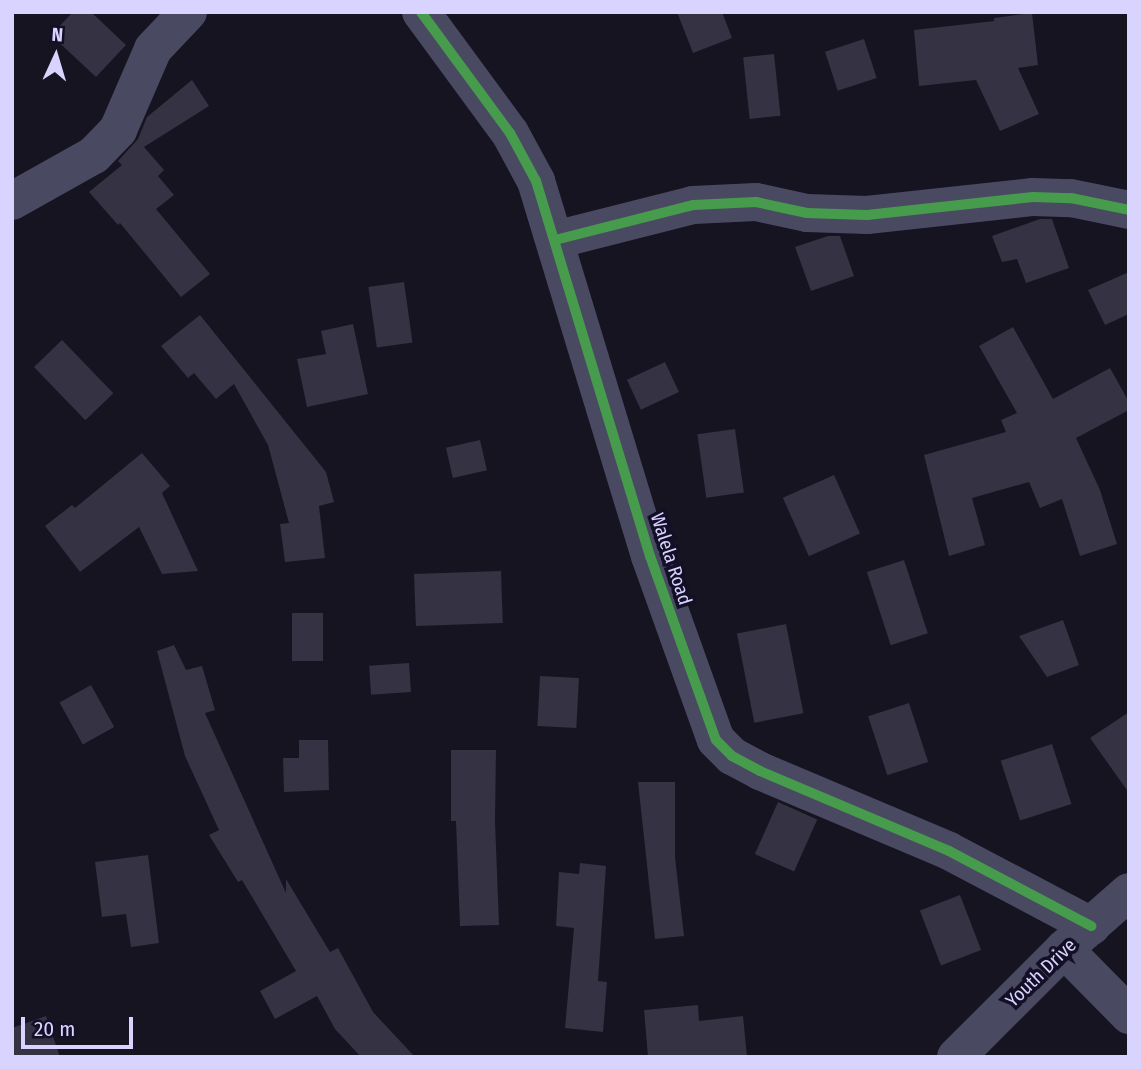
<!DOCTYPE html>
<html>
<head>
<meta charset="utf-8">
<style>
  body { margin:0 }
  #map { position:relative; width:1141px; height:1069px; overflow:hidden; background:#161421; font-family:"Fira Sans Condensed",sans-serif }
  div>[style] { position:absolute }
  .building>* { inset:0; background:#343243; transform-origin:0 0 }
  .minor>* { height:38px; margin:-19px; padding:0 19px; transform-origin:19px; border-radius:19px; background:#4a4962 }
  .cycleway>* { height:10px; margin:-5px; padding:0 5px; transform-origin:5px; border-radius:5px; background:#469c4c }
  span { translate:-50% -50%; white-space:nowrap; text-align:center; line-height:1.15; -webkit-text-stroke:7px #130f26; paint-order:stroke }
  .street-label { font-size:19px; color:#d9d4ff }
  .frame { position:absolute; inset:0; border:14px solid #d9d4ff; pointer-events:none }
  .north { position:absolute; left:21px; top:21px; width:70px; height:70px; -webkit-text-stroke:5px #130f26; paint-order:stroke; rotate:4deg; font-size:19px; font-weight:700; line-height:28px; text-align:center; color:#d9d4ff }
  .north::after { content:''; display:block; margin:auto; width:24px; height:32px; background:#d9d4ff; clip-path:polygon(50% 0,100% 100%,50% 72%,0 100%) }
  .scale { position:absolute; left:21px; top:1017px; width:112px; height:32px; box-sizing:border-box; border:4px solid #d9d4ff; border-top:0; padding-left:9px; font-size:21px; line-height:24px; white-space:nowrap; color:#d9d4ff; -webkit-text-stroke:5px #130f26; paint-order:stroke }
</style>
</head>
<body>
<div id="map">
  <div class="building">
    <div style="clip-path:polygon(73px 12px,91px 12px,126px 45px,96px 77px,51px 35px)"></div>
    <div style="clip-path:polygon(677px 12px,722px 12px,732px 38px,693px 53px)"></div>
    <div style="clip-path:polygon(1032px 13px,1038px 65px,1018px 68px,1039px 114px,1000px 131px,976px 80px,919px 86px,914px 30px,994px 21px,994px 18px)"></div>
    <div style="left:864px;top:39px;width:41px;height:41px;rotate:72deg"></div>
    <div style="left:774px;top:54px;width:62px;height:31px;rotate:84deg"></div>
    <div style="clip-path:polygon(192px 80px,209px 106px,144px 147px,164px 170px,158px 176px,174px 195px,156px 209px,210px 274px,181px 297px,120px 223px,118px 225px,89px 192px,122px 165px,118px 161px,138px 139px,147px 117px)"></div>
    <div style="clip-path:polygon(1040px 219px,1052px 219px,1069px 268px,1026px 283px,1017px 259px,1002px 262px,992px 236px)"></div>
    <div style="clip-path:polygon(828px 236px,840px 236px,854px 276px,811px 291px,795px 247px)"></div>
    <div style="clip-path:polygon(1129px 272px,1129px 314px,1105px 325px,1088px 290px)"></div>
    <div style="left:404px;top:282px;width:61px;height:36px;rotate:82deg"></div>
    <div style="clip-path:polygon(200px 315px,326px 472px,334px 502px,319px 506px,325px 558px,285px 562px,280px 524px,289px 523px,268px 445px,234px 384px,216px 399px,194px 373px,188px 378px,161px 346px)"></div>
    <div style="clip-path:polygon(353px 324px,368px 394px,307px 407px,297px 359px,326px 354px,321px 331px)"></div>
    <div style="clip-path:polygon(1013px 327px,1053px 399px,1110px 368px,1129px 402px,1129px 410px,1076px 438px,1100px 490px,1117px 544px,1080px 556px,1062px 499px,1040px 508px,1029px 482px,972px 498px,985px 545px,949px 556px,924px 455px,1006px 432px,1001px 420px,1017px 413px,979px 346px)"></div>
    <div style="left:62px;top:340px;width:74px;height:39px;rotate:46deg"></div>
    <div style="left:665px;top:362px;width:33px;height:42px;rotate:65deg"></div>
    <div style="left:735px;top:429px;width:64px;height:38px;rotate:82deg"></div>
    <div style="left:480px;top:440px;width:31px;height:35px;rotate:77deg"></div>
    <div style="clip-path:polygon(142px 453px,170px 486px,162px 493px,198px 571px,162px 574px,139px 527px,80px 572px,45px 526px,72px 505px,75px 508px)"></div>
    <div style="left:834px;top:475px;width:64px;height:56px;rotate:66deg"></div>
    <div style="left:904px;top:560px;width:77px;height:39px;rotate:72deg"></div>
    <div style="left:501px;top:571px;width:52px;height:87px;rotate:88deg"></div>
    <div style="left:292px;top:613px;width:31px;height:48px"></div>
    <div style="clip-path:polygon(1063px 620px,1079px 665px,1047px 677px,1019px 636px)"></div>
    <div style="left:786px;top:624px;width:91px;height:50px;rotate:79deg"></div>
    <div style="clip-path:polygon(174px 645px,186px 670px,202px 666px,215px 710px,205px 713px,286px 893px,286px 879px,330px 952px,338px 948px,373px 1012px,415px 1057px,361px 1057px,335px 1029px,317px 996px,275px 1019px,260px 991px,296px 971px,242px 880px,238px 882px,209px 835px,219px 830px,185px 756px,157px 651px)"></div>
    <div style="left:409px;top:663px;width:29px;height:40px;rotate:86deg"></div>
    <div style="left:540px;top:676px;width:39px;height:50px;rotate:3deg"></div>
    <div style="left:91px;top:685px;width:48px;height:36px;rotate:61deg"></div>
    <div style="left:909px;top:703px;width:62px;height:43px;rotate:72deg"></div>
    <div style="clip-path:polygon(1129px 712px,1129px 793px,1090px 738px)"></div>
    <div style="clip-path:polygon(299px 740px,328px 740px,329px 790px,284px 792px,283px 758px,299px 758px)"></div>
    <div style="left:1052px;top:744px;width:63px;height:54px;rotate:72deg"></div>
    <div style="clip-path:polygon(451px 750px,496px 750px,495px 821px,499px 925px,460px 926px,456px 821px,451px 821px)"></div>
    <div style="clip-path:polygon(638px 782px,675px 782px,675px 857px,684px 936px,655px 939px)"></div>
    <div style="left:778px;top:802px;width:43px;height:57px;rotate:24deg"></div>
    <div style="clip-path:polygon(148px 855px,159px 943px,131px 947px,126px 914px,102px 917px,95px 862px)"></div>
    <div style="clip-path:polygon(580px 863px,606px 866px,598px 981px,607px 982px,603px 1032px,565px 1028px,574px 928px,556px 926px,559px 872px,579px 874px)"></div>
    <div style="left:960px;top:895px;width:59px;height:43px;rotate:69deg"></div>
    <div style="clip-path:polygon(698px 1005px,699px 1021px,743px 1016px,747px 1057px,648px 1057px,644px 1010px)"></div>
    <div style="clip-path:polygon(46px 1016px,60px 1057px,12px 1057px,12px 1028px)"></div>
  </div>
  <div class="minor">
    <div style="left:421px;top:12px;width:150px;rotate:53.7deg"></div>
    <div style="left:510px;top:133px;width:55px;rotate:61.6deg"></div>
    <div style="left:536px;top:181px;width:392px;rotate:73.1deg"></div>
    <div style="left:650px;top:556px;width:195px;rotate:70.3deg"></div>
    <div style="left:716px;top:740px;width:23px;rotate:45deg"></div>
    <div style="left:732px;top:756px;width:32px;rotate:28deg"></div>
    <div style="left:760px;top:771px;width:205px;rotate:22.9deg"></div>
    <div style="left:949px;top:851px;width:161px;rotate:27.8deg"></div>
    <div style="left:12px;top:201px;width:94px;rotate:-29.3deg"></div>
    <div style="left:94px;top:155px;width:35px;rotate:-46deg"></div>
    <div style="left:118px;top:130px;width:88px;rotate:-66.6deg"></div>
    <div style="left:153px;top:49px;width:51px;rotate:-46.6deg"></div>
    <div style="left:555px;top:240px;width:142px;rotate:-14.2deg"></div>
    <div style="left:693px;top:205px;width:63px;rotate:-2.7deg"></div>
    <div style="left:756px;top:202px;width:52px;rotate:12.2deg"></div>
    <div style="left:807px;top:213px;width:60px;rotate:1.9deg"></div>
    <div style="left:867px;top:215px;width:167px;rotate:-6.2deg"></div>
    <div style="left:1033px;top:197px;width:38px;rotate:2deg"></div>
    <div style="left:1071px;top:198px;width:59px;rotate:11.7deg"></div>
    <div style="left:1064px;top:949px;width:93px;rotate:45.4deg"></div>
    <div style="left:956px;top:1057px;width:153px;rotate:-45deg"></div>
    <div style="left:1064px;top:949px;width:86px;rotate:-41.2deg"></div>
  </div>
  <div class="cycleway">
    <div style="left:421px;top:12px;width:150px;rotate:53.7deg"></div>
    <div style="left:510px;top:133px;width:55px;rotate:61.6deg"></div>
    <div style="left:536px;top:181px;width:392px;rotate:73.1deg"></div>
    <div style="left:650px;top:556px;width:195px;rotate:70.3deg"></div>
    <div style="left:716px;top:740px;width:23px;rotate:45deg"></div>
    <div style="left:732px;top:756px;width:32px;rotate:28deg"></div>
    <div style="left:760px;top:771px;width:205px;rotate:22.9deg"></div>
    <div style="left:949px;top:851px;width:161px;rotate:27.8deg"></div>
    <div style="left:555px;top:240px;width:142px;rotate:-14.2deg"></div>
    <div style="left:693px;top:205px;width:63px;rotate:-2.7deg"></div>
    <div style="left:756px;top:202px;width:52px;rotate:12.2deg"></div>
    <div style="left:807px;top:213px;width:60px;rotate:1.9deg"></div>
    <div style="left:867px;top:215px;width:167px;rotate:-6.2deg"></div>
    <div style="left:1033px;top:197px;width:38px;rotate:2deg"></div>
    <div style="left:1071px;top:198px;width:59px;rotate:11.7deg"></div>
  </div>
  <div class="street-label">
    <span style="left:671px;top:559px;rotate:72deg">Walela Road</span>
    <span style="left:1041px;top:973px;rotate:-44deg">Youth Drive</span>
  </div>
  <div class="frame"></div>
  <div class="north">N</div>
  <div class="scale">20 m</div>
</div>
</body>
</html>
